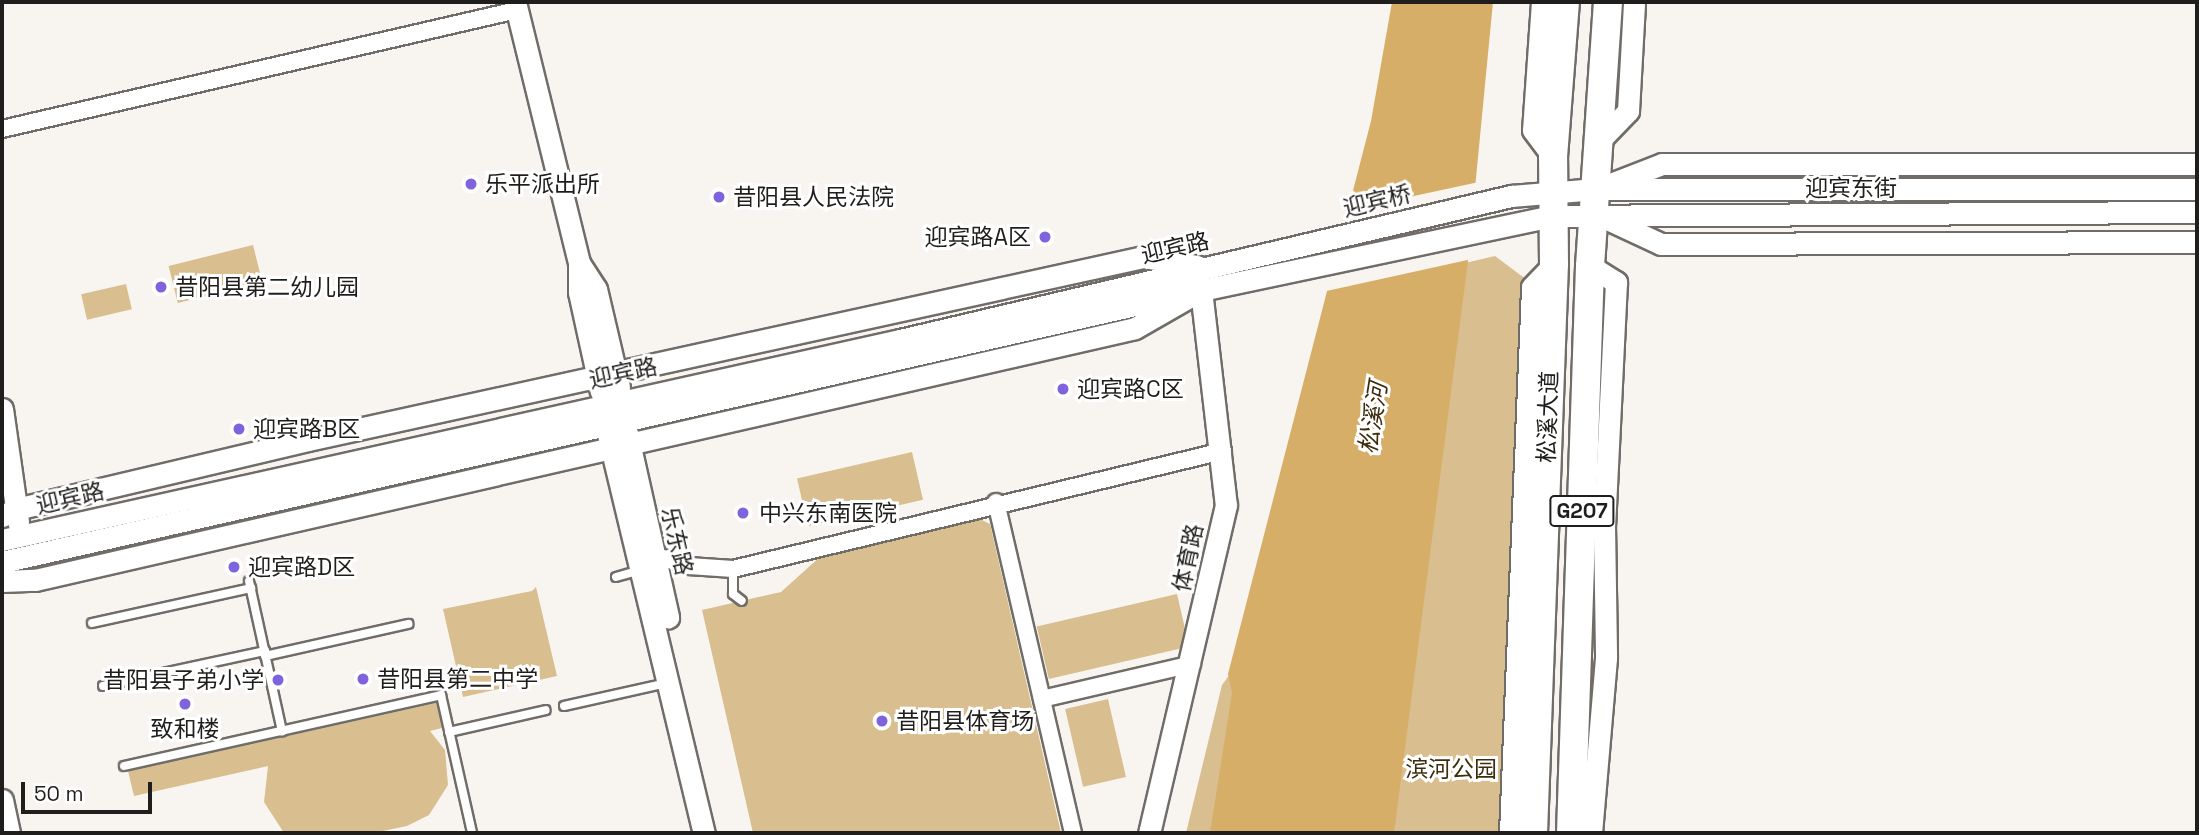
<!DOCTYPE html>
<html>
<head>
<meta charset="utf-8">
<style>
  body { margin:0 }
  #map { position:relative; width:2199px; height:835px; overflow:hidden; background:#f8f5f0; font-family:"Space Grotesk","Noto Sans SC",sans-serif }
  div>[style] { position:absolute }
  .green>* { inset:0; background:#d9be8f; transform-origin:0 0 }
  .water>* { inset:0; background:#d6ae67 }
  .pier>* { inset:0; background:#f8f5f0 }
  .roads { filter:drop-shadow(2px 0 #706d68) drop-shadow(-2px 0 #706d68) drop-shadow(0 2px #706d68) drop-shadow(0 -2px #706d68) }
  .lane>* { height:8px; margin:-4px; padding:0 4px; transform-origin:4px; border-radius:4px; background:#fff }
  .street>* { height:16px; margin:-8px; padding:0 8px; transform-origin:8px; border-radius:8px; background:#fff }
  .secondary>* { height:21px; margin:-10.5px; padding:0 10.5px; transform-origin:10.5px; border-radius:10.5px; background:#fff }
  .highway>* { height:28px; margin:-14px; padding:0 14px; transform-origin:14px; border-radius:14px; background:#fff }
  .dots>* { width:19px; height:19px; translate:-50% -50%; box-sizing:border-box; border:4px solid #fff; border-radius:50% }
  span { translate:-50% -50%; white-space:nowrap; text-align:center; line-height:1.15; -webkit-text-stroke:6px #fff; paint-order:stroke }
  .shield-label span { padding:2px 5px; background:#fff; border:2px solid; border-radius:5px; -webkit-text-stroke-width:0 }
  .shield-label { font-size:21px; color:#1f1e1c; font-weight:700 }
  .poi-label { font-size:23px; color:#1f1e1c }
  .left { translate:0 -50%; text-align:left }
  .right { translate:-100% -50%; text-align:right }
  .street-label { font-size:23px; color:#1f1e1c }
  .park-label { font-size:23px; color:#3e2d0d }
  .water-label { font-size:24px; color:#3d2c0d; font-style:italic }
  .frame { position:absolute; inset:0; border:4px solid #1f1e1c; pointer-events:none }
  .scale { position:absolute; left:21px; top:782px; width:131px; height:32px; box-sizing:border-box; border:4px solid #1f1e1c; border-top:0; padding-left:9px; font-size:21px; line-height:24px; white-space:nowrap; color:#1f1e1c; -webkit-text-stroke:5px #fff; paint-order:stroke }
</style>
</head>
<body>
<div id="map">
  <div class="green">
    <div style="left:253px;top:245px;width:38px;height:87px;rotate:76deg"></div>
    <div style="clip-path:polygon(1495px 256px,1527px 280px,1500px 833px,1392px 833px,1465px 263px)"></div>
    <div style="left:126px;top:284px;width:26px;height:46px;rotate:77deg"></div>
    <div style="left:912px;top:452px;width:49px;height:118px;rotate:77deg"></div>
    <div style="clip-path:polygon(976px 517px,990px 524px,1061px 833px,753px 833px,702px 610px,781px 592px,821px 556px,870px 540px)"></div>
    <div style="clip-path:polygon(536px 587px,557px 676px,463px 697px,443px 609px,532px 591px)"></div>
    <div style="left:1177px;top:594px;width:54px;height:144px;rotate:77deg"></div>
    <div style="clip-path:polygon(1233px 670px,1237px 694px,1217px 833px,1186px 833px,1222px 685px)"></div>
    <div style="left:1108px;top:699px;width:80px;height:44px;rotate:77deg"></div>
    <div style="clip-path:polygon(440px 702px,446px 727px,430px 731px,445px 750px,448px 785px,429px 815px,407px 826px,373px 833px,284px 833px,264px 802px,268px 766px,134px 796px,128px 771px)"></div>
  </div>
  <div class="water">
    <div style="clip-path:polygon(1392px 2px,1493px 2px,1468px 261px,1394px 833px,1210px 833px,1232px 693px,1228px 674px,1371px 121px)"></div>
  </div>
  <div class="pier">
    <div style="clip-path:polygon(1479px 182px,1472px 259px,1322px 292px,1344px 211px)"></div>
  </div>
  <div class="roads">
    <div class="lane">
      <div style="left:733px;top:569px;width:25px;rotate:90deg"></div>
      <div style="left:733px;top:594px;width:11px;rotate:38deg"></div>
      <div style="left:616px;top:577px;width:15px;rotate:-16deg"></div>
      <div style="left:249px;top:581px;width:154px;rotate:77.6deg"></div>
      <div style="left:92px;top:623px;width:163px;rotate:-12.4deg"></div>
      <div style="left:265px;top:656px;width:147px;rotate:-12.6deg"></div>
      <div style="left:103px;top:686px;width:166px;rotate:-12.2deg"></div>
      <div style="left:564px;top:706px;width:106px;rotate:-12.6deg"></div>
      <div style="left:449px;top:732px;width:99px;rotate:-12.8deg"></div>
      <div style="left:124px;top:766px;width:325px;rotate:-12.6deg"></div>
      <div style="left:441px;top:695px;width:141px;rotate:77.3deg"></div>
    </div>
    <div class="street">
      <div style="left:2px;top:129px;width:529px;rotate:-13.01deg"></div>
      <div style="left:996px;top:502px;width:340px;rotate:76.9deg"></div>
      <div style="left:653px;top:555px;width:38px;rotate:17deg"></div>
      <div style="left:689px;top:566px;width:44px;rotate:3.9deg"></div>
      <div style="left:733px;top:569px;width:504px;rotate:-13.54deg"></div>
      <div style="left:1042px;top:699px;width:154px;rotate:-13.1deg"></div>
    </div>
    <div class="secondary">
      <div style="left:515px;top:2px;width:269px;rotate:76.2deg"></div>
      <div style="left:579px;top:263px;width:29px;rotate:90deg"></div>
      <div style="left:579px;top:292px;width:102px;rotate:77.6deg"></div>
      <div style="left:1542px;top:2px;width:128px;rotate:94deg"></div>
      <div style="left:1533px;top:130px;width:34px;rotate:53deg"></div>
      <div style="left:1599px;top:141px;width:42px;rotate:-46deg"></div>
      <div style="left:1628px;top:111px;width:109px;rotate:-86.8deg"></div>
      <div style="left:1608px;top:185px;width:58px;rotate:-21.3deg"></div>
      <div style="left:1662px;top:164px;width:535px"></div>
      <div style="left:1603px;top:217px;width:64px;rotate:25deg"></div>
      <div style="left:1661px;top:244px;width:536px;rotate:-0.21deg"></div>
      <div style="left:579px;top:263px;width:31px;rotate:57deg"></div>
      <div style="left:596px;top:289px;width:101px;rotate:76.8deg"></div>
      <div style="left:1590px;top:266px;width:31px;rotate:32deg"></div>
      <div style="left:1616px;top:282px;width:243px;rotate:92.8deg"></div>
      <div style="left:1604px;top:525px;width:133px;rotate:89.1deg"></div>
      <div style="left:1606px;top:658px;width:176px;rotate:94.9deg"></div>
      <div style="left:2px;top:409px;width:114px;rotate:81.9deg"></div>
      <div style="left:627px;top:433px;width:189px;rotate:77.4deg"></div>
      <div style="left:608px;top:434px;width:410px;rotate:76.5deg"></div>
      <div style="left:2px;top:516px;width:16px;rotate:-27deg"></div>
      <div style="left:16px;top:509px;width:300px;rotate:-13.3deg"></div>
      <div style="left:308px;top:440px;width:855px;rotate:-12.36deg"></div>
      <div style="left:1143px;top:257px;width:55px;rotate:9.5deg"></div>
      <div style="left:2px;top:540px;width:920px;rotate:-12.56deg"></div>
      <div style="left:900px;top:340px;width:628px;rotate:-13.26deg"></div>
      <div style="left:1511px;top:196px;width:85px;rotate:-4.7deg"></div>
      <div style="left:1596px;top:189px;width:601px"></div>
      <div style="left:2px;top:562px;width:1229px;rotate:-12.78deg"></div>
      <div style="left:1201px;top:290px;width:359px;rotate:-11.9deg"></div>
      <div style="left:1552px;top:216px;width:645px;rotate:-0.36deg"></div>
      <div style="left:2px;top:581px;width:33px;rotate:-2deg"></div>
      <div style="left:35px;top:580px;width:1128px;rotate:-12.9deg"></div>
      <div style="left:1135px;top:328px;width:76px;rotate:-29.9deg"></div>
      <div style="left:1201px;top:290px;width:216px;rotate:83.4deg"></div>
      <div style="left:1226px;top:505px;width:337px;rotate:103.2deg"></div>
      <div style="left:2px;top:800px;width:34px;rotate:78deg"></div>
      <div style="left:1510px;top:833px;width:546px;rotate:-87.69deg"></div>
      <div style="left:1532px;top:287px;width:32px;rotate:-46deg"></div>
    </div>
    <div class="highway">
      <div style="left:1533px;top:833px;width:569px;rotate:-87.89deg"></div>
      <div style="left:1554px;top:264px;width:107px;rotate:-90.5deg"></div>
      <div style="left:1553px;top:157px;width:155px;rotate:-85.6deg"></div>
      <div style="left:1571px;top:833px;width:567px;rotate:-88.08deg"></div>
      <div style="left:1590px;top:266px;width:265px;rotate:-86.1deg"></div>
    </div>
  </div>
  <div class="dots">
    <div style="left:471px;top:184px;background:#7f63dd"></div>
    <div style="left:719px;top:197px;background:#7f63dd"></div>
    <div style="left:1045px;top:237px;background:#7f63dd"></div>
    <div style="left:161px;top:287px;background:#7f63dd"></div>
    <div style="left:1063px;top:389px;background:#7f63dd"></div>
    <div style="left:239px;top:429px;background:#7f63dd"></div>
    <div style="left:743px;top:513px;background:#7f63dd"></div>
    <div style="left:234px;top:567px;background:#7f63dd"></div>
    <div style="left:363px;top:679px;background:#7f63dd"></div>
    <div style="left:278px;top:680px;background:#7f63dd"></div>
    <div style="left:185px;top:704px;background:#7f63dd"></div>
    <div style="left:882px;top:721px;background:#7f63dd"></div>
  </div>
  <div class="shield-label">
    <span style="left:1582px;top:511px">G207</span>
  </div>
  <div class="poi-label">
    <span class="left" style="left:485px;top:184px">乐平派出所</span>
    <span class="left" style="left:733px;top:197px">昔阳县人民法院</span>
    <span class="right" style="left:1031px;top:237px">迎宾路A区</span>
    <span class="left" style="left:175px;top:287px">昔阳县第二幼儿园</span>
    <span class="left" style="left:1077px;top:389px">迎宾路C区</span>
    <span class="left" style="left:253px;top:429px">迎宾路B区</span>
    <span class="left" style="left:759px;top:513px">中兴东南医院</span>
    <span class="left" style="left:248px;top:567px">迎宾路D区</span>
    <span class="left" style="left:377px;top:679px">昔阳县第二中学</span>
    <span class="right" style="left:264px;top:680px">昔阳县子弟小学</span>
    <span class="left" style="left:896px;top:721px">昔阳县体育场</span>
    <span style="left:185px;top:729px">致和楼</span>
  </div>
  <div class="street-label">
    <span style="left:1851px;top:188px">迎宾东街</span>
    <span style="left:1377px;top:201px;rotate:-13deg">迎宾桥</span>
    <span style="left:1175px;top:248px;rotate:-13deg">迎宾路</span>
    <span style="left:623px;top:373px;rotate:-12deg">迎宾路</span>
    <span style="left:1548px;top:417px;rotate:-88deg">松溪大道</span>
    <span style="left:70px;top:498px;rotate:-13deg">迎宾路</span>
    <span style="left:677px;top:541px;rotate:77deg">乐东路</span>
    <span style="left:1188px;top:558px;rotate:-78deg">体育路</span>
  </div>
  <div class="park-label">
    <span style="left:1451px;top:769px">滨河公园</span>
  </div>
  <div class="water-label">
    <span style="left:1373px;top:418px;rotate:-81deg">松溪河</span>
  </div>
  <div class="frame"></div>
  <div class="scale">50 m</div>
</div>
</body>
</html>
